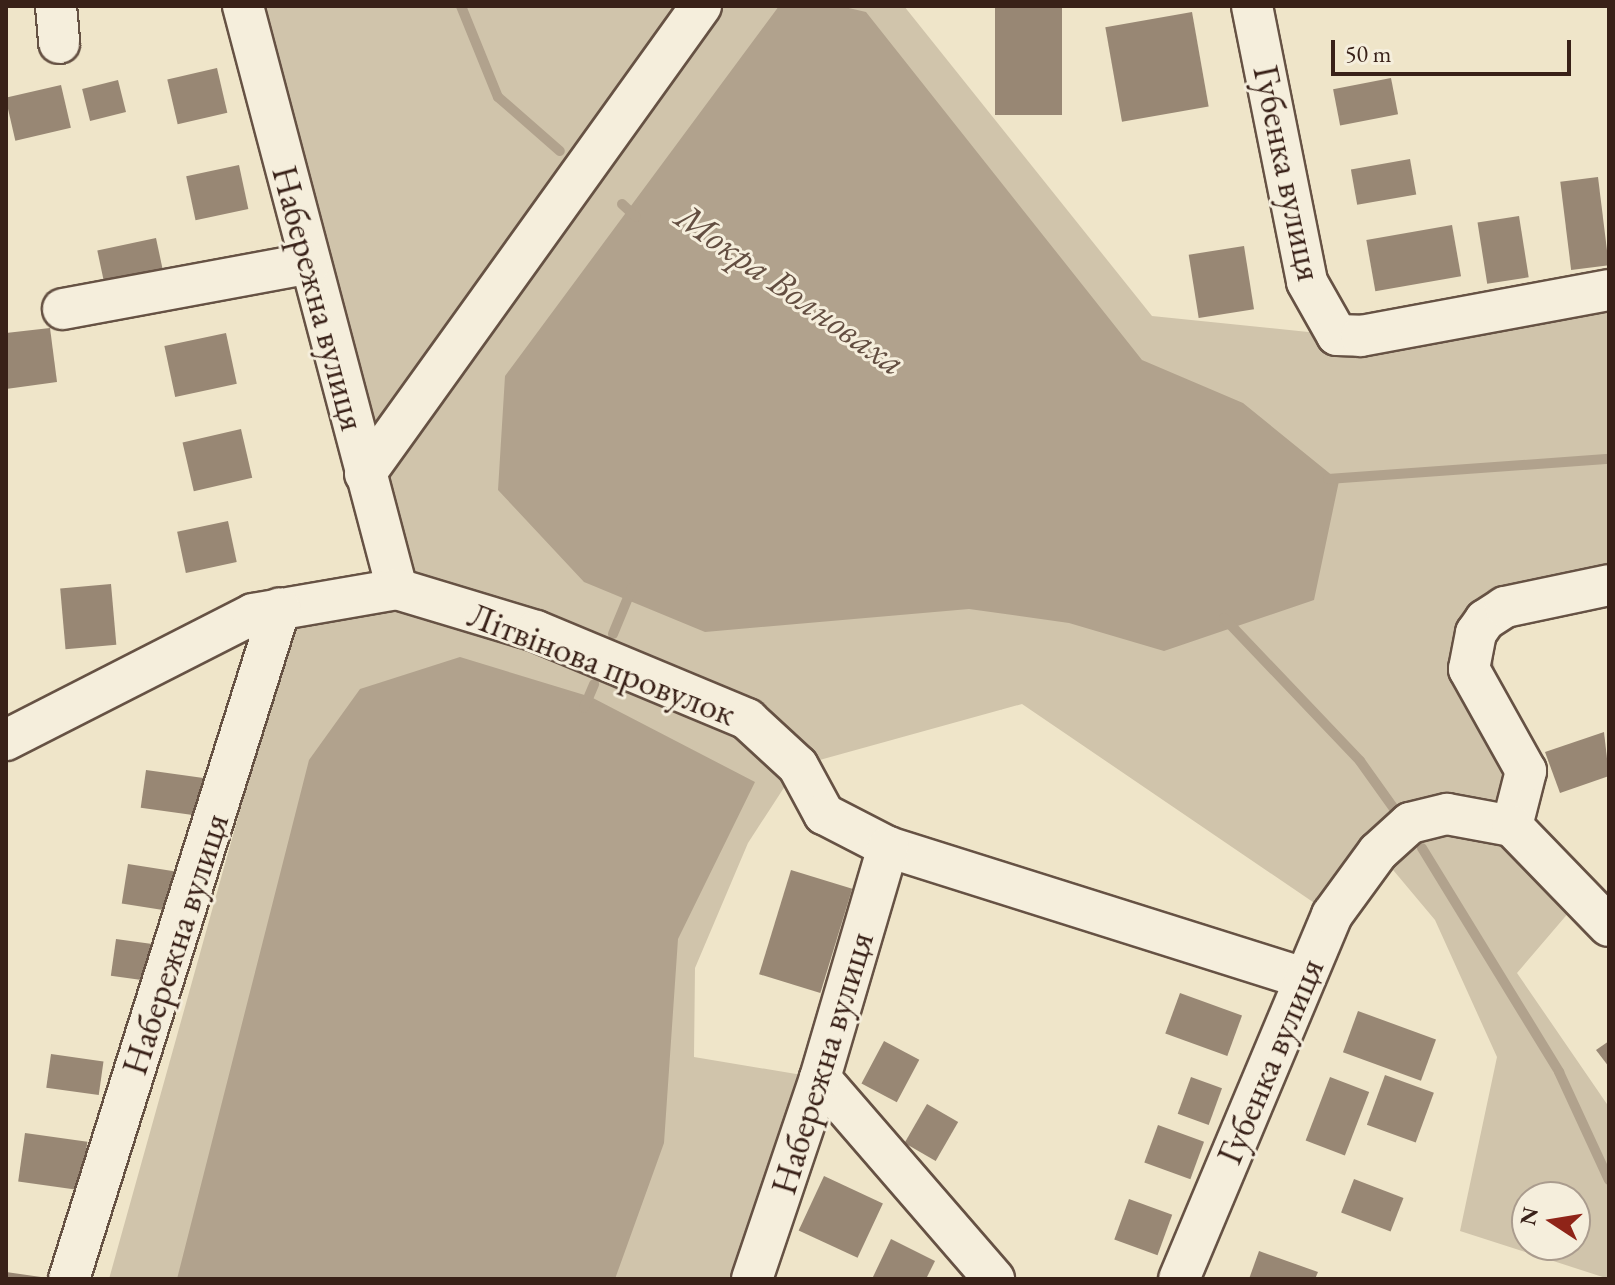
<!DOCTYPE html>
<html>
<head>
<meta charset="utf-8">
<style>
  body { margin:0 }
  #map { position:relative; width:1615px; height:1285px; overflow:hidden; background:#efe5c9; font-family:"EB Garamond",serif }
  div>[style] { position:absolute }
  .green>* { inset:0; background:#d0c4ab }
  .water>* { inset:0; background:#b1a28d }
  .stream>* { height:10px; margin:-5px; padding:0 5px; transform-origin:5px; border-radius:5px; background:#b1a28d }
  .building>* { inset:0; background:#988774; transform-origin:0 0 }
  .roads { filter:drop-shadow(2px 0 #665244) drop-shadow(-2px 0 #665244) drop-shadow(0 2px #665244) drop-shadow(0 -2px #665244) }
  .minor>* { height:40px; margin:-20px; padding:0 20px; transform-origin:20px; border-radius:20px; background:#f5eedc }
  span { translate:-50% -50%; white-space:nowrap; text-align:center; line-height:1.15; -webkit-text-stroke:6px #f5eedc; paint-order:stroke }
  .street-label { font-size:36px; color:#392118 }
  .water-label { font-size:38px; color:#634e41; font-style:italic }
  .frame { position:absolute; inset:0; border:8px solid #392118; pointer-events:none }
  .north { position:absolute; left:1511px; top:1181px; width:80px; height:80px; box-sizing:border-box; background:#f5eedc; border:2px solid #aa9c8e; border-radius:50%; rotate:282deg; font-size:22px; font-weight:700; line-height:32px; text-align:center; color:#392118 }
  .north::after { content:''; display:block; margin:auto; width:28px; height:36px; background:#8f2418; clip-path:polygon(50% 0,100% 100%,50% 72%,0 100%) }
  .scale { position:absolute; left:1331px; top:40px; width:240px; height:36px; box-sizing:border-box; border:4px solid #392118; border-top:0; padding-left:10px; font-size:24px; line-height:28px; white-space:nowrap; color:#392118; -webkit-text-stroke:6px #f5eedc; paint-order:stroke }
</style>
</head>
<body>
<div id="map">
  <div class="green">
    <div style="clip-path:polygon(evenodd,243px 6px,904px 6px,1152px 316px,1337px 335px,1609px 292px,1609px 593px,1488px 608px,1512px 826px,1582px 897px,1517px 973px,1609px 1107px,1609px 1279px,1460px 1231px,1497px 1057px,1435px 920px,1378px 852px,1332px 915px,1022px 704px,798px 766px,748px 843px,695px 968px,694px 1057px,820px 1078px,752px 1279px,109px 1279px,247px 785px,253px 614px,397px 589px,243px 6px,1527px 1197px,1575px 1197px,1575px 1245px,1527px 1245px,1527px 1197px)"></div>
  </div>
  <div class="water">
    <div style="clip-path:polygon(779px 6px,840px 6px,866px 12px,1142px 360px,1243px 403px,1339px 481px,1314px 600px,1164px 651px,1069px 623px,969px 609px,705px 632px,584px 582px,498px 490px,505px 376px)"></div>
    <div style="clip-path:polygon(460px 657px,591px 697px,755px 782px,678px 939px,664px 1143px,615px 1279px,177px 1279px,309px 760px,360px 689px)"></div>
  </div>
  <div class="stream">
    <div style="left:461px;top:6px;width:98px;rotate:67.9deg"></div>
    <div style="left:498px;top:97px;width:82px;rotate:41.1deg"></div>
    <div style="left:622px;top:204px;width:19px;rotate:43deg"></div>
    <div style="left:1328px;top:479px;width:282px;rotate:-4.1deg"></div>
    <div style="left:1224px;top:618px;width:197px;rotate:46.4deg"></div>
    <div style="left:1360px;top:761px;width:69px;rotate:54.5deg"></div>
    <div style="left:613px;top:634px;width:50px;rotate:-67.6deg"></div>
    <div style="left:584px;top:708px;width:26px;rotate:-67deg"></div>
    <div style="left:1422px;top:848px;width:263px;rotate:58.5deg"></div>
    <div style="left:1559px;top:1072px;width:119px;rotate:65.2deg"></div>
  </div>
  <div class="building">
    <div style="left:995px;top:6px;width:67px;height:109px"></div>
    <div style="left:1192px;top:12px;width:96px;height:88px;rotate:80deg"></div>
    <div style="left:217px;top:68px;width:46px;height:51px;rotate:77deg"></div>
    <div style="left:1391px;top:78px;width:37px;height:59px;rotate:79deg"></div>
    <div style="left:118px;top:80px;width:33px;height:37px;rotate:76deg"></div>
    <div style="left:61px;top:85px;width:44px;height:57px;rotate:77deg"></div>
    <div style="left:1410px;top:159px;width:36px;height:60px;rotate:80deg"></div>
    <div style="left:239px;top:165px;width:45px;height:54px;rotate:78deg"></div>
    <div style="left:1598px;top:177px;width:89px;height:38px;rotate:83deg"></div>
    <div style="left:1519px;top:216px;width:62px;height:42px;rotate:81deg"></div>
    <div style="left:1452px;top:225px;width:52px;height:87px;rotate:80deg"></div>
    <div style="left:156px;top:238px;width:38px;height:60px;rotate:78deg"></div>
    <div style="left:1244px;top:246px;width:64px;height:56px;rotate:81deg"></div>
    <div style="clip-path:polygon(50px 328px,57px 382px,6px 389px,6px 333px)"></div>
    <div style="left:226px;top:333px;width:52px;height:63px;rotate:78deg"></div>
    <div style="left:241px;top:429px;width:50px;height:60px;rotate:77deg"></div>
    <div style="left:228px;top:521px;width:42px;height:52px;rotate:78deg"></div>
    <div style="left:111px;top:584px;width:61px;height:51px;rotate:85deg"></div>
    <div style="clip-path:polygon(1604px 732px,1609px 776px,1560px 793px,1545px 752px)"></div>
    <div style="left:146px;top:770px;width:67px;height:38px;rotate:8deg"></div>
    <div style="left:128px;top:864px;width:53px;height:40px;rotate:9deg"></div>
    <div style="left:791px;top:870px;width:64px;height:109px;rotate:17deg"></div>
    <div style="left:116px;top:939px;width:42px;height:37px;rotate:8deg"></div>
    <div style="left:1180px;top:993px;width:66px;height:43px;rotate:20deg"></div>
    <div style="left:1358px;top:1011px;width:83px;height:44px;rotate:20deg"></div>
    <div style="left:884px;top:1041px;width:40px;height:48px;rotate:28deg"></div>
    <div style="clip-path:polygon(1609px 1041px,1609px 1067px,1596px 1050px)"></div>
    <div style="left:51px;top:1054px;width:53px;height:34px;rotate:8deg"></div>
    <div style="left:1385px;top:1075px;width:52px;height:53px;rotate:20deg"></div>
    <div style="left:1191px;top:1077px;width:33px;height:39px;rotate:20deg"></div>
    <div style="left:1330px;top:1077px;width:42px;height:68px;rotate:21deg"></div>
    <div style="left:927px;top:1104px;width:36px;height:45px;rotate:30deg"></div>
    <div style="left:1158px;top:1125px;width:49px;height:40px;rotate:20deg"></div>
    <div style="left:25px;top:1133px;width:63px;height:49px;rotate:8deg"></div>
    <div style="left:824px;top:1176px;width:65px;height:60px;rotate:25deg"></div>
    <div style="left:1354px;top:1179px;width:53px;height:36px;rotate:21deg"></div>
    <div style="left:1129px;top:1199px;width:46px;height:43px;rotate:20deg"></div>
    <div style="clip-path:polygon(891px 1239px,935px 1261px,926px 1279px,872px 1279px)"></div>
    <div style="clip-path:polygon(1259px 1251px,1318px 1272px,1315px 1279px,1249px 1279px)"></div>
    <div style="clip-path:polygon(6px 1272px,41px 1277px,41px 1279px,6px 1279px)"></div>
  </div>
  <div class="roads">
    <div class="minor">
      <div style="left:56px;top:6px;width:37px;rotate:85deg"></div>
      <div style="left:243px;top:6px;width:603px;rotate:75.2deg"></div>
      <div style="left:1252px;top:6px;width:281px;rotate:78.7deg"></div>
      <div style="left:1307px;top:282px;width:61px;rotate:60.5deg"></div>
      <div style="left:1337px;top:335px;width:24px;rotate:2deg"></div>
      <div style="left:1361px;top:336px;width:252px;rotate:-10.5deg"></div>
      <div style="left:63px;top:309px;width:251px;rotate:-10.5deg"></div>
      <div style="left:365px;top:474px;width:576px;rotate:-54.32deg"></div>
      <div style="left:6px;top:740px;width:277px;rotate:-27deg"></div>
      <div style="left:253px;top:614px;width:146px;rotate:-9.8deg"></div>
      <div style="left:397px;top:589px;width:145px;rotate:16.8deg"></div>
      <div style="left:536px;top:631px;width:229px;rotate:22.6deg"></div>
      <div style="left:747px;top:719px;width:69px;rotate:42.7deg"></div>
      <div style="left:798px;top:766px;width:55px;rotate:61.6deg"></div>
      <div style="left:824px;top:814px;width:72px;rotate:27.3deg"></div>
      <div style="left:888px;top:847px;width:436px;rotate:17.5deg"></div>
      <div style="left:1512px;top:826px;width:57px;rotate:-75.7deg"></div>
      <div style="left:1526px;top:771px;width:117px;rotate:-119.2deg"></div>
      <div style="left:1469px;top:669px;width:37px;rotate:-79deg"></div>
      <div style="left:1476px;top:633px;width:16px;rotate:-55deg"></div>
      <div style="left:1485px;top:620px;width:24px;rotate:-33deg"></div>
      <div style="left:1505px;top:607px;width:106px;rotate:-11.9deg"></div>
      <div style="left:820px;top:1078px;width:266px;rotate:49.1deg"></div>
      <div style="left:69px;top:1279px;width:703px;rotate:-72.54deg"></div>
      <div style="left:752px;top:1279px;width:212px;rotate:-71.3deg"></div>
      <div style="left:820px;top:1078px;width:241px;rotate:-73.6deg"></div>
      <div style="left:1179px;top:1279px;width:395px;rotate:-67.2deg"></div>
      <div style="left:1332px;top:915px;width:78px;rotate:-53.9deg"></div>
      <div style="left:1378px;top:852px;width:43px;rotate:-42.2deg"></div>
      <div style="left:1410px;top:823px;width:38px;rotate:-14deg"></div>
      <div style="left:1447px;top:814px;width:66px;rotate:10.5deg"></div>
      <div style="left:1512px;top:826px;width:139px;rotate:45.9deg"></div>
    </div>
  </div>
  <div class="street-label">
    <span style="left:1288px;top:173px;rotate:78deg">Губенка вулиця</span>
    <span style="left:319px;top:298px;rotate:75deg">Набережна вулиця</span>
    <span style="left:602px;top:664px;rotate:21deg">Літвінова провулок</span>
    <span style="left:175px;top:944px;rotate:-72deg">Набережна вулиця</span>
    <span style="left:1270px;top:1061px;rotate:-67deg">Губенка вулиця</span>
    <span style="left:822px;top:1063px;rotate:-73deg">Набережна вулиця</span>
  </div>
  <div class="water-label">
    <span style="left:791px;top:289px;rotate:35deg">Мокра Волноваха</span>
  </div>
  <div class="frame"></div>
  <div class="north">N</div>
  <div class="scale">50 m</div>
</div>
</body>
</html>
